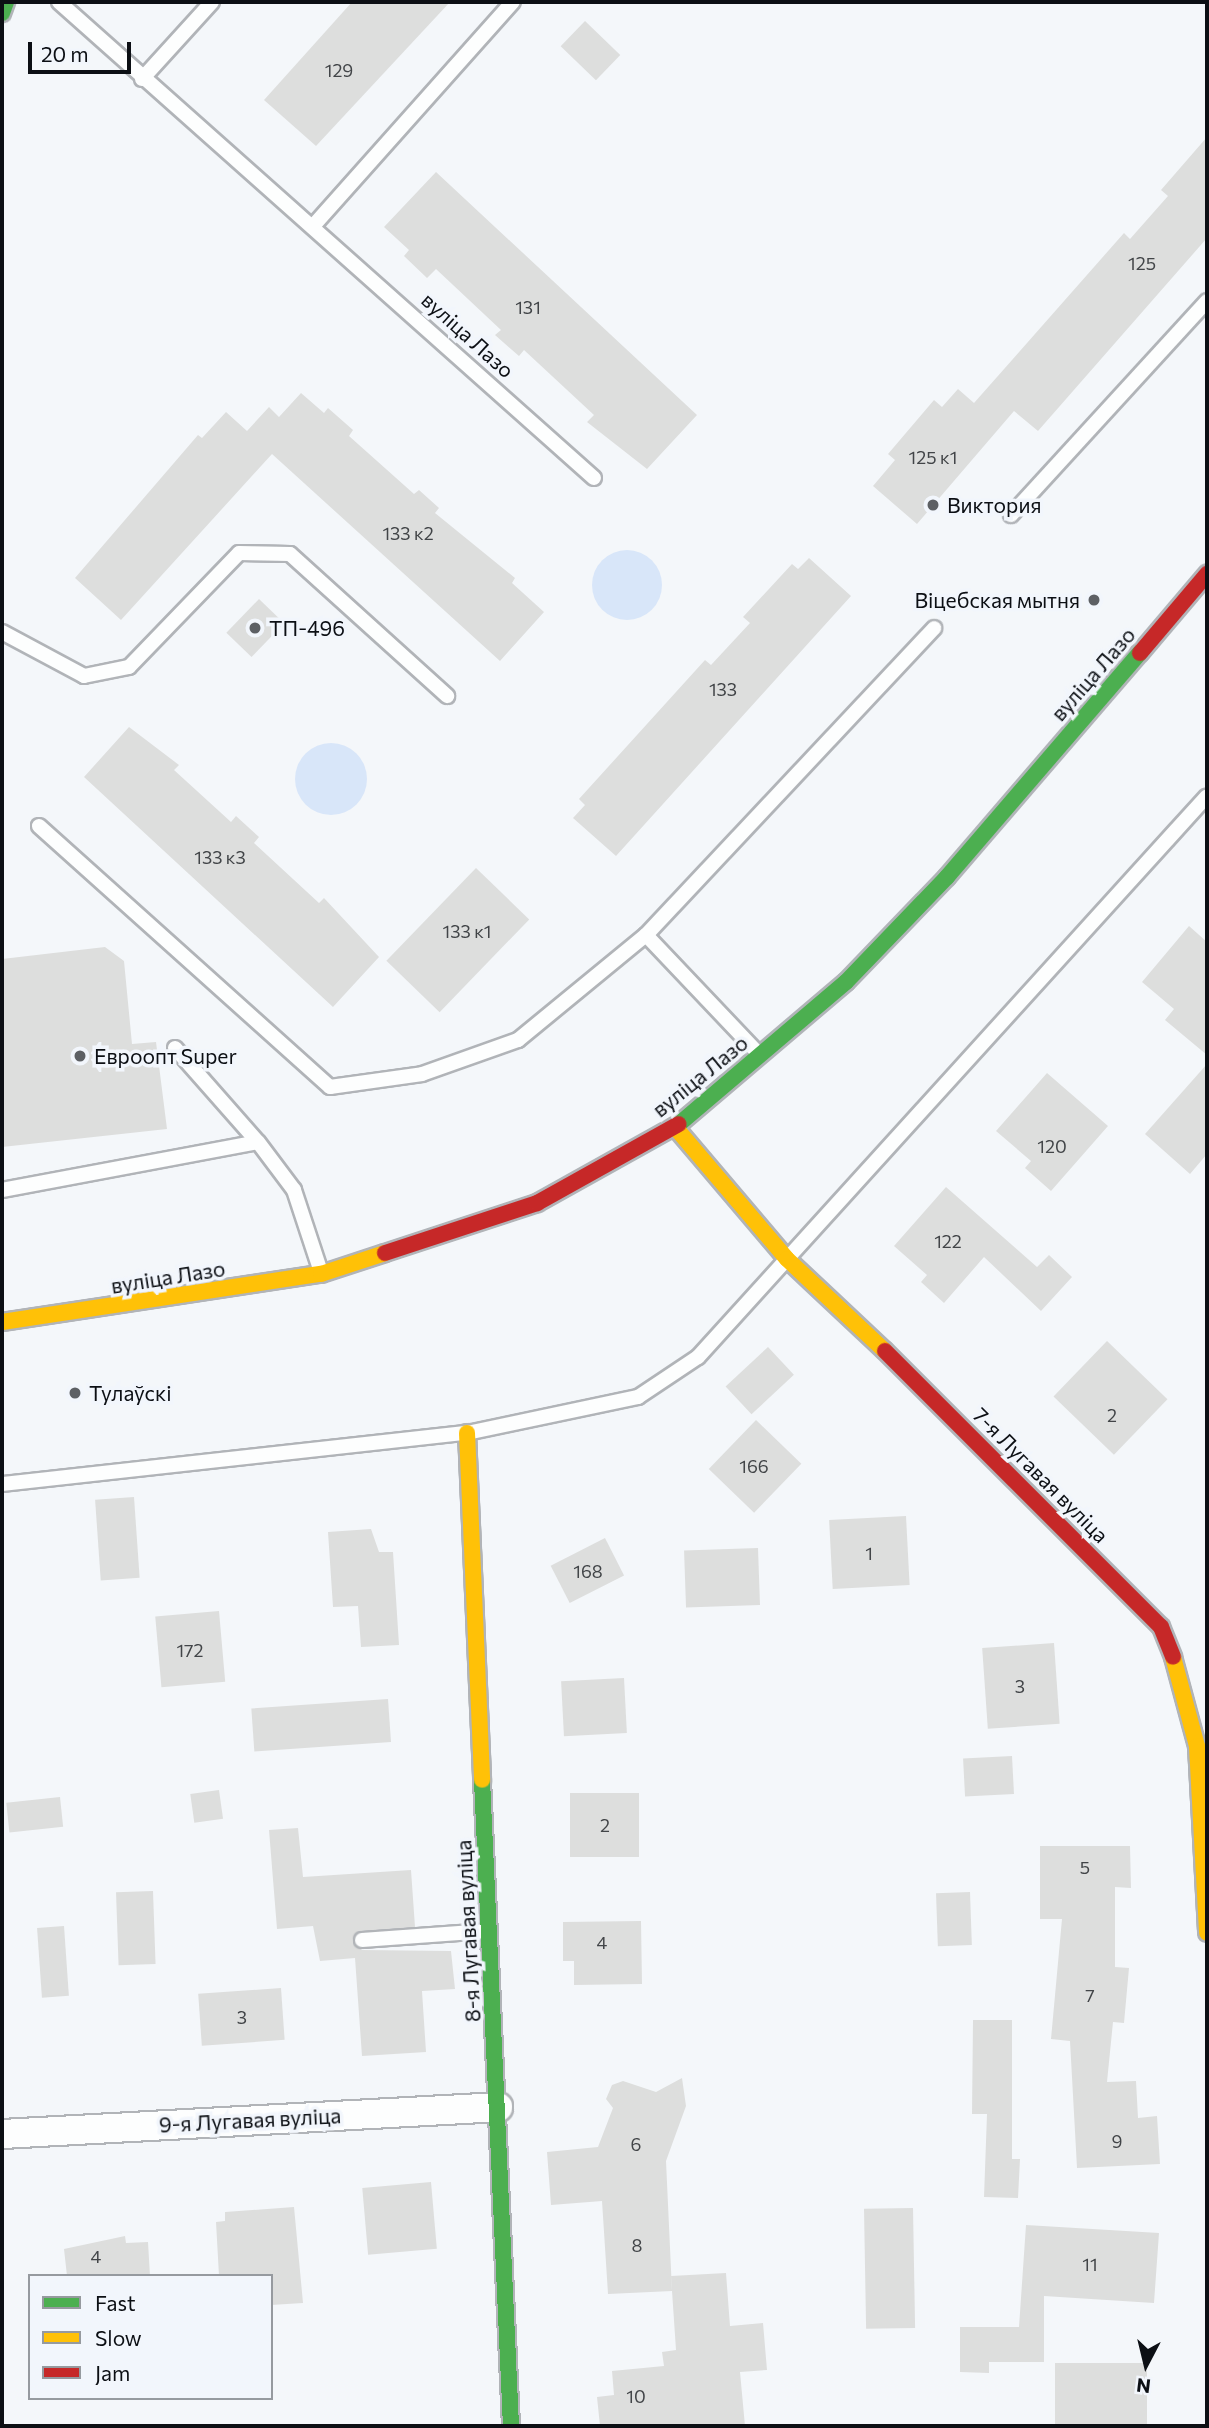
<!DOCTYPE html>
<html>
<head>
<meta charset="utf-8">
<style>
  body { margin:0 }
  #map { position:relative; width:1209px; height:2428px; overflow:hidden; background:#f4f7fa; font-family:Commissioner,sans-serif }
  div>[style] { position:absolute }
  .green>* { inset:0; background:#d8e6f9 }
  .round { border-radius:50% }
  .building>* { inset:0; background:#dddedd; transform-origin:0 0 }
  .roads { filter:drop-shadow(2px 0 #b1b4b8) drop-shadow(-2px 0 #b1b4b8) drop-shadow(0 2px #b1b4b8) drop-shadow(0 -2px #b1b4b8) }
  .lane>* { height:14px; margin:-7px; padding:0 7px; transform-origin:7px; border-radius:7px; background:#fdfefe }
  .street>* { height:28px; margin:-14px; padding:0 14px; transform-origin:14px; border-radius:14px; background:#fdfefe }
  .fast>* { height:16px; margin:-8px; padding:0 8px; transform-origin:8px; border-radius:8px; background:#4caf50 }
  .slow>* { height:16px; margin:-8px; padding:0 8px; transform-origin:8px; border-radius:8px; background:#ffc107 }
  .jam>* { height:16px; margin:-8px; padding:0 8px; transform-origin:8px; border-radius:8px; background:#c62828 }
  .dots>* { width:19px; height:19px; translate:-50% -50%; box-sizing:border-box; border:4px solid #f2f6fc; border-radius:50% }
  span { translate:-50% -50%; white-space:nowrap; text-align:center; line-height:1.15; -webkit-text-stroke:7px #f2f6fc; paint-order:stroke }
  .number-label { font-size:18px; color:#424548 }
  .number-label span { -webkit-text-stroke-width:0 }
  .street-label { font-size:21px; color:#0c0f14 }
  .poi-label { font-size:21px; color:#0c0f14 }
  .left { translate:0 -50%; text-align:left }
  .right { translate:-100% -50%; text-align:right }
  .frame { position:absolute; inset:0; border:4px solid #0c0f14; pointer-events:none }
  .legend { position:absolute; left:28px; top:2274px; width:245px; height:126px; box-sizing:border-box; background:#f2f6fc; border:2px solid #969a9f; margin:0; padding:9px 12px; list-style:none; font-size:21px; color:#0c0f14 }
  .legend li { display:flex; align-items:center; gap:14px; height:35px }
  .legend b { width:35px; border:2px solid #969a9f }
  .north { position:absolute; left:1111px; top:2330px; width:70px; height:70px; -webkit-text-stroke:5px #f2f6fc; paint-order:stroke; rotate:187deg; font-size:19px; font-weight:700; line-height:28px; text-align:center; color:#0c0f14 }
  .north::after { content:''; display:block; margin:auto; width:24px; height:32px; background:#0c0f14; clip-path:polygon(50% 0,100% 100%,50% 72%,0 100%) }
  .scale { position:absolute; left:28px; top:42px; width:103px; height:32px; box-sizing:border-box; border:4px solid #0c0f14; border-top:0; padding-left:9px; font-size:21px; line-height:24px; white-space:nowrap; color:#0c0f14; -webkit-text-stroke:5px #f2f6fc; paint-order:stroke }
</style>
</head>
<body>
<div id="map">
  <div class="green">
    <div class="round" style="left:592px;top:550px;width:70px;height:70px"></div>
    <div class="round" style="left:295px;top:743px;width:72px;height:72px"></div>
  </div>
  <div class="building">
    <div style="clip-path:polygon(352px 2px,450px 2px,316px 146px,264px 100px)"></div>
    <div style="left:585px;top:21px;width:49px;height:35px;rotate:44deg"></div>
    <div style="clip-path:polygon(1207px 137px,1207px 238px,1038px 431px,1014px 411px,917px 524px,873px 486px,895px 460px,888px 454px,934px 400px,942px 407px,958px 389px,974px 403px,1124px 233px,1130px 239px,1168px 196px,1161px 190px)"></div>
    <div style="clip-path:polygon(436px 172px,697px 415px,647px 469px,587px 422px,594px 415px,524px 350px,519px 356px,495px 335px,501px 330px,436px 269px,427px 278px,404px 256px,409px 250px,384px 227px)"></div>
    <div style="clip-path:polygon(301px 393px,324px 413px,328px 408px,353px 430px,349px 436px,414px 494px,419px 490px,439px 508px,435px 513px,515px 578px,512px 583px,544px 612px,500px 661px,272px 454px,121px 620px,75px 578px,198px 435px,202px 438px,226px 412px,247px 431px,269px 407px,279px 417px)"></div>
    <div style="clip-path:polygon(809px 558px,851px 596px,616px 856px,573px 818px,585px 805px,579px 799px,705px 660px,711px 665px,750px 623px,743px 617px,792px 564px,798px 569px)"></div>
    <div style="left:259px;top:599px;width:35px;height:47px;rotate:44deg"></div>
    <div style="clip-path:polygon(129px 727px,179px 765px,174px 770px,231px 822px,236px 816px,259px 837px,254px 843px,319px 903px,324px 898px,379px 957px,333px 1007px,84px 777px)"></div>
    <div style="left:476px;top:868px;width:74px;height:129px;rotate:44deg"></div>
    <div style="clip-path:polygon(1189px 926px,1207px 942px,1207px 1055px,1165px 1020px,1174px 1009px,1142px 982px)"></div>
    <div style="clip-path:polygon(105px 947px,124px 961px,132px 1044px,156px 1042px,167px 1129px,2px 1147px,2px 959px)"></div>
    <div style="clip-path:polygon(1207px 1064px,1207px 1154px,1190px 1174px,1145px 1134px)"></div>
    <div style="clip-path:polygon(1047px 1073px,1108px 1126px,1051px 1191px,1025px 1168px,1031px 1161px,996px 1131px)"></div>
    <div style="clip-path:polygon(946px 1187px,1037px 1267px,1049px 1255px,1072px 1277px,1041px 1311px,984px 1257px,944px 1303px,921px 1282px,927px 1275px,894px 1246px)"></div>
    <div style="left:1107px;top:1341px;width:84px;height:77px;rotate:44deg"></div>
    <div style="left:768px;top:1347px;width:38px;height:58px;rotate:47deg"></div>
    <div style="left:756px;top:1420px;width:63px;height:68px;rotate:44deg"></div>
    <div style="left:134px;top:1497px;width:81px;height:39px;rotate:86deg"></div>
    <div style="left:906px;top:1516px;width:69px;height:77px;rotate:87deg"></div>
    <div style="clip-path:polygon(371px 1529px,379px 1552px,393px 1552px,399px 1645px,361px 1647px,358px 1606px,333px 1607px,328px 1532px)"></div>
    <div style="left:605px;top:1538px;width:42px;height:61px;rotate:63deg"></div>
    <div style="left:758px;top:1548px;width:57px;height:74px;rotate:88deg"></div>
    <div style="left:219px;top:1611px;width:71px;height:64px;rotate:85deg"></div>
    <div style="left:1054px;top:1643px;width:81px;height:72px;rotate:86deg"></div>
    <div style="left:624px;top:1678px;width:55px;height:63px;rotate:87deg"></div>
    <div style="left:388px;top:1699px;width:43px;height:137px;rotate:86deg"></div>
    <div style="left:1012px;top:1756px;width:38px;height:49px;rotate:87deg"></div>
    <div style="left:219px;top:1790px;width:29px;height:29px;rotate:82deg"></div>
    <div style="left:570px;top:1793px;width:69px;height:64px"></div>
    <div style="left:60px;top:1797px;width:30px;height:54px;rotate:84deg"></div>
    <div style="clip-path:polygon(298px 1828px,303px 1877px,411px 1870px,415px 1927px,361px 1931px,353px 1941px,362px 1950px,451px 1951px,455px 1989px,422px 1991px,426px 2052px,362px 2056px,355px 1958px,320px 1961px,313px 1926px,277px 1929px,269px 1830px)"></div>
    <div style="clip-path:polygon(1040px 1846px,1130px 1846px,1131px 1888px,1115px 1887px,1115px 1967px,1129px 1968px,1124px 2023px,1113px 2022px,1107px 2082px,1136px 2081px,1138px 2118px,1157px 2116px,1160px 2164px,1077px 2168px,1070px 2041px,1051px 2039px,1062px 1919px,1040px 1919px)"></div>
    <div style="left:153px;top:1891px;width:73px;height:37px;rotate:88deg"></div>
    <div style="left:970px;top:1892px;width:53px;height:34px;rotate:88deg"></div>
    <div style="clip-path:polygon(641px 1921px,642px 1984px,574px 1985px,574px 1961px,563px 1961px,563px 1922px)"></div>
    <div style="left:64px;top:1926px;width:70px;height:27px;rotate:86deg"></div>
    <div style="left:281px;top:1988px;width:52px;height:83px;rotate:86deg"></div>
    <div style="clip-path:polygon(973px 2020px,1012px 2020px,1012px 2159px,1020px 2159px,1018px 2198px,984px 2197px,987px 2114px,972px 2114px)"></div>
    <div style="clip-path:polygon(682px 2078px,686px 2106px,666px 2161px,672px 2291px,608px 2294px,602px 2201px,551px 2205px,547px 2152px,598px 2147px,613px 2108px,606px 2099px,612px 2085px,623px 2081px,656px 2092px)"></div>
    <div style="left:431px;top:2182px;width:67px;height:69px;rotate:85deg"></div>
    <div style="clip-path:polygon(294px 2207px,303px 2303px,271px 2305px,271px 2276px,219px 2276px,216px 2222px,225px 2221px,225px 2212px)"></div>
    <div style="left:913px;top:2208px;width:120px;height:49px;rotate:89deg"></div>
    <div style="clip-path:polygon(1026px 2225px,1159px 2233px,1154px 2303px,1044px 2296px,1044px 2362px,989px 2362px,989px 2373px,960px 2372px,960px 2327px,1019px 2327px)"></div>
    <div style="clip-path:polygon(125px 2236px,126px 2243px,148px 2242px,150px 2276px,67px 2276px,64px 2249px)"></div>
    <div style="clip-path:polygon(726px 2273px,730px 2326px,763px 2323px,767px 2370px,740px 2372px,745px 2426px,600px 2426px,597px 2397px,614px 2395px,612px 2371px,664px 2366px,662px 2352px,676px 2350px,671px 2276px)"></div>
    <div style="left:1147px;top:2363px;width:63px;height:92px;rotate:90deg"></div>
  </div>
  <div class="roads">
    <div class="lane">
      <div style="left:59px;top:2px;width:716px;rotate:41.66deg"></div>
      <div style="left:142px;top:79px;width:104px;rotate:-47.7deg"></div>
      <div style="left:314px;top:225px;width:299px;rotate:-48.3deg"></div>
      <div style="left:1011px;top:515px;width:290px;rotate:-47.5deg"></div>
      <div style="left:2px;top:632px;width:93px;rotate:28.2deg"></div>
      <div style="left:84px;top:676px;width:46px;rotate:-11.3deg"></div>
      <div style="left:129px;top:667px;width:158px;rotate:-46deg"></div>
      <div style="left:239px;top:553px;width:51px;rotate:1.1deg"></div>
      <div style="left:290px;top:554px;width:212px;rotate:42.1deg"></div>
      <div style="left:39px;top:826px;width:391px;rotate:41.9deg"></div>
      <div style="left:330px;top:1087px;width:93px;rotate:-8deg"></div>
      <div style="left:422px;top:1074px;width:102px;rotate:-19.5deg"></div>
      <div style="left:518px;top:1040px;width:166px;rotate:-39.4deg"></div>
      <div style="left:646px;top:935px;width:164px;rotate:46.5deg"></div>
      <div style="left:646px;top:935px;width:421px;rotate:-46.8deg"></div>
      <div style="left:175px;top:1048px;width:125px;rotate:48.6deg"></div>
      <div style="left:2px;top:1190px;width:260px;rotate:-10.6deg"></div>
      <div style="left:258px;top:1142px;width:60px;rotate:53.1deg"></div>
      <div style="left:294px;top:1190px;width:86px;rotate:71.8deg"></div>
      <div style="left:2px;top:1484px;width:468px;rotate:-6.3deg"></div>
      <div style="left:467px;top:1433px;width:175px;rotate:-11.9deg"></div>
      <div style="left:638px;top:1397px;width:72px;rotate:-33.7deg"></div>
      <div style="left:698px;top:1357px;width:757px;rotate:-47.78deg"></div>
      <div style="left:362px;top:1940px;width:125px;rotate:-4.1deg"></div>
    </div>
    <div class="street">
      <div style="left:2px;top:2134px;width:497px;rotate:-3.1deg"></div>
    </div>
    <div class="fast">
      <div style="left:2px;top:13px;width:12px;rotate:-70deg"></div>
      <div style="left:679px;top:1124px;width:219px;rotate:-40.4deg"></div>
      <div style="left:846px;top:982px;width:146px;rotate:-46.1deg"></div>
      <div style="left:947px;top:877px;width:296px;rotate:-49.3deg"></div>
      <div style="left:482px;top:1780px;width:647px;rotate:87.43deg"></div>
    </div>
    <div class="slow">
      <div style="left:675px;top:1127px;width:173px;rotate:49.7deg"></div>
      <div style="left:787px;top:1259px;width:134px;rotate:43.2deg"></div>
      <div style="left:2px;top:1322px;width:323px;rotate:-8.6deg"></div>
      <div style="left:321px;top:1274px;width:67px;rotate:-18.2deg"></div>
      <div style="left:467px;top:1433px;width:347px;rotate:87.5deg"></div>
      <div style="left:1173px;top:1657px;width:92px;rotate:74.9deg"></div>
      <div style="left:1197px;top:1746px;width:187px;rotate:86.9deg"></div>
    </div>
    <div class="jam">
      <div style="left:1140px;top:653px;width:104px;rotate:-49.7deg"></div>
      <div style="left:385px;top:1253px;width:160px;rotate:-18.2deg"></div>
      <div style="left:537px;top:1203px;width:162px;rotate:-29.1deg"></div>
      <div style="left:885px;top:1351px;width:390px;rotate:45deg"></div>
      <div style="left:1161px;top:1627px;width:32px;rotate:68deg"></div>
    </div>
  </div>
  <div class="dots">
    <div style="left:933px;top:505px;background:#5d6064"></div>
    <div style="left:1094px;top:600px;background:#5d6064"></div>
    <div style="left:255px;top:628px;background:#5d6064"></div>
    <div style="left:80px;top:1056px;background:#5d6064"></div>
    <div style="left:75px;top:1393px;background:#5d6064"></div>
  </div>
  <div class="number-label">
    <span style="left:339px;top:70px">129</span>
    <span style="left:1142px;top:263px">125</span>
    <span style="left:528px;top:307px">131</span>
    <span style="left:933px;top:457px">125 к1</span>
    <span style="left:408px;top:533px">133 к2</span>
    <span style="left:723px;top:689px">133</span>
    <span style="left:220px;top:857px">133 к3</span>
    <span style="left:467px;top:931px">133 к1</span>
    <span style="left:1052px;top:1146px">120</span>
    <span style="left:948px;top:1241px">122</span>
    <span style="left:1112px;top:1415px">2</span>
    <span style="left:754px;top:1466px">166</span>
    <span style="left:869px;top:1553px">1</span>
    <span style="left:588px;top:1571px">168</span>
    <span style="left:190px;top:1650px">172</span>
    <span style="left:1020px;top:1686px">3</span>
    <span style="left:605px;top:1825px">2</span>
    <span style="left:1085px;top:1867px">5</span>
    <span style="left:602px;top:1942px">4</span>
    <span style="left:1090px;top:1995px">7</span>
    <span style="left:242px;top:2017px">3</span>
    <span style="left:1117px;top:2141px">9</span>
    <span style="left:636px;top:2144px">6</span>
    <span style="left:637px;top:2245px">8</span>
    <span style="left:96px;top:2256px">4</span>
    <span style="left:1090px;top:2264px">11</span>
    <span style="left:636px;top:2396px">10</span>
  </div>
  <div class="street-label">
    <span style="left:468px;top:335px;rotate:42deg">вуліца Лазо</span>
    <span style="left:1093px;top:674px;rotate:-49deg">вуліца Лазо</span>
    <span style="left:700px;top:1076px;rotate:-39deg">вуліца Лазо</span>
    <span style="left:168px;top:1277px;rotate:-9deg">вуліца Лазо</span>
    <span style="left:1041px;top:1475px;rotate:45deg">7-я Лугавая вуліца</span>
    <span style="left:468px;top:1931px;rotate:-93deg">8-я Лугавая вуліца</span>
    <span style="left:250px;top:2120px;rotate:-3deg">9-я Лугавая вуліца</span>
  </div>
  <div class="poi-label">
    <span class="left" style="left:947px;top:505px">Виктория</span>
    <span class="right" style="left:1080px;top:600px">Віцебская мытня</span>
    <span class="left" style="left:269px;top:628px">ТП-496</span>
    <span class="left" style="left:94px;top:1056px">Евроопт Super</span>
    <span class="left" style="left:89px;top:1393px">Тулаўскі</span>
  </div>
  <div class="frame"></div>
  <ul class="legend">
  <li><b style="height:9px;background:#4caf50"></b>Fast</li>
  <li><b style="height:9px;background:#ffc107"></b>Slow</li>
  <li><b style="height:9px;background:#c62828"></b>Jam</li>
  </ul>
  <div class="north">N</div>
  <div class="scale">20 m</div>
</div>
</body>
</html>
